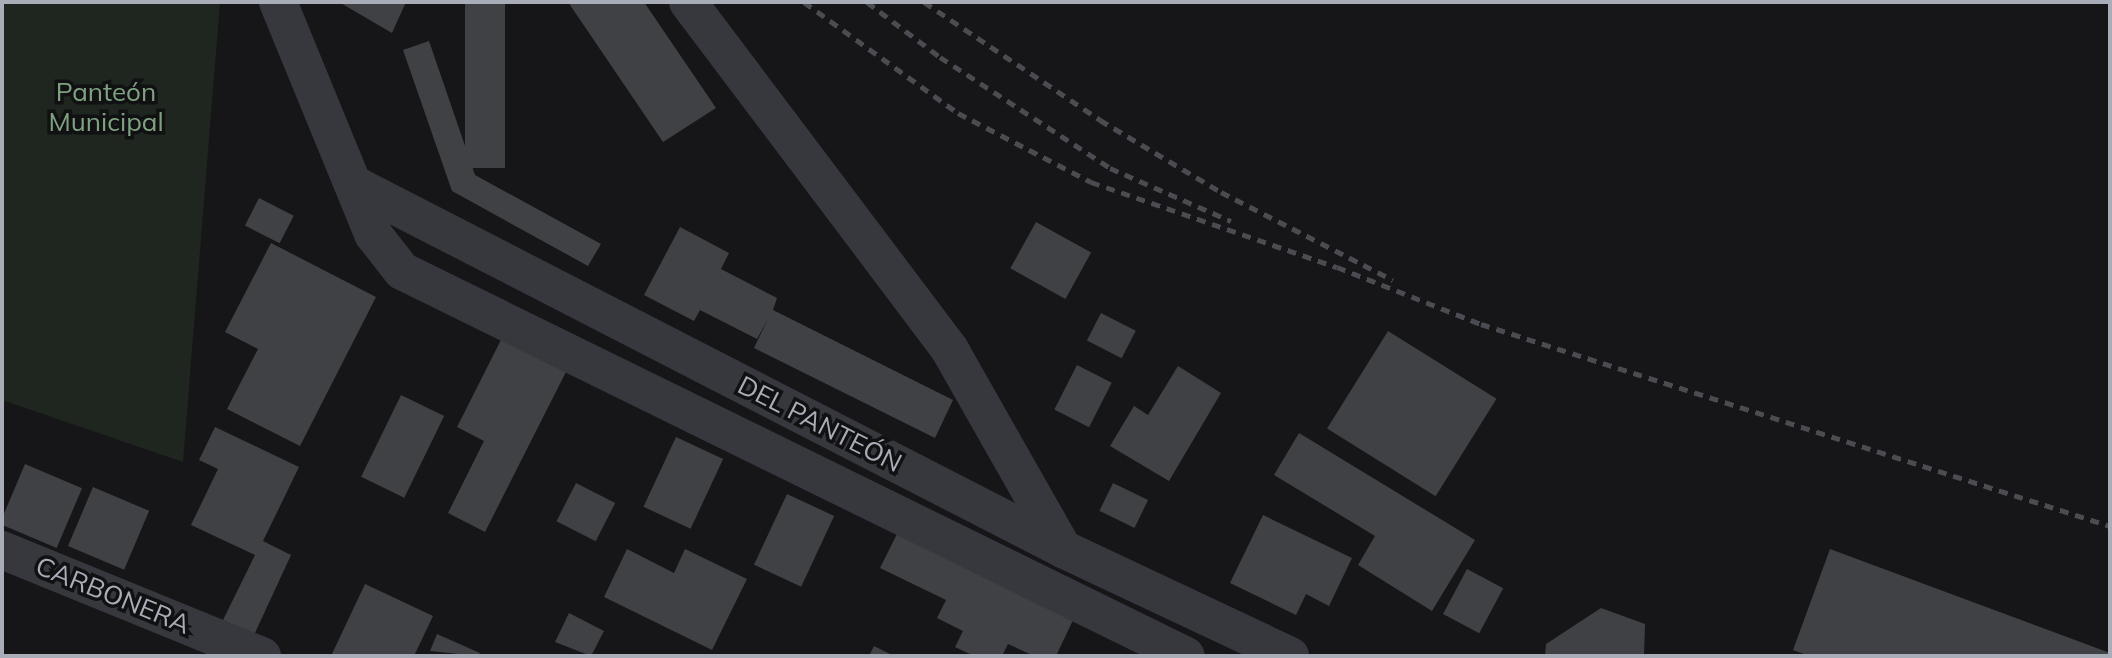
<!DOCTYPE html>
<html>
<head>
<meta charset="utf-8">
<style>
  body { margin:0 }
  #map { position:relative; width:2112px; height:658px; overflow:hidden; background:#161618; font-family:Mulish,sans-serif }
  div>[style] { position:absolute }
  .green>* { inset:0; background:#1e261f }
  .building>* { inset:0; background:#404145; transform-origin:0 0 }
  .minor>* { height:38px; margin:-19px; padding:0 19px; transform-origin:19px; border-radius:19px; background:#37383d }
  .rail>* { height:5px; margin-top:-2.5px; transform-origin:0; background:repeating-linear-gradient(90deg,#4a4c52 0 9px,transparent 0 16px) }
  span { translate:-50% -50%; white-space:nowrap; text-align:center; line-height:1.15; -webkit-text-stroke:7px #111113; paint-order:stroke }
  .park-label { font-size:26px; color:#7fa381 }
  .street-label { font-size:26px; color:#a8adb8 }
  .frame { position:absolute; inset:0; border:4px solid #a8adb8; pointer-events:none }
</style>
</head>
<body>
<div id="map">
  <div class="green">
    <div style="clip-path:polygon(2px 2px,220px 2px,183px 462px,2px 400px)"></div>
  </div>
  <div class="building">
    <div style="clip-path:polygon(339px 2px,406px 2px,392px 33px)"></div>
    <div style="left:465px;top:2px;width:40px;height:166px"></div>
    <div style="clip-path:polygon(568px 2px,644px 2px,716px 108px,663px 142px)"></div>
    <div style="clip-path:polygon(429px 41px,475px 175px,601px 244px,588px 266px,452px 191px,403px 50px)"></div>
    <div style="left:259px;top:198px;width:39px;height:31px;rotate:27deg"></div>
    <div style="left:1036px;top:222px;width:63px;height:53px;rotate:29deg"></div>
    <div style="clip-path:polygon(680px 227px,729px 253px,721px 269px,777px 298px,773px 310px,953px 400px,935px 438px,754px 348px,768px 319px,757px 339px,700px 310px,694px 321px,644px 295px)"></div>
    <div style="clip-path:polygon(271px 243px,376px 297px,300px 446px,227px 409px,258px 349px,225px 332px)"></div>
    <div style="left:1101px;top:313px;width:39px;height:31px;rotate:27deg"></div>
    <div style="left:1388px;top:331px;width:128px;height:115px;rotate:32deg"></div>
    <div style="clip-path:polygon(505px 332px,570px 364px,485px 532px,448px 513px,484px 441px,457px 427px)"></div>
    <div style="left:1077px;top:365px;width:39px;height:50px;rotate:27deg"></div>
    <div style="clip-path:polygon(1178px 366px,1221px 393px,1169px 481px,1110px 446px,1134px 406px,1148px 415px)"></div>
    <div style="left:401px;top:395px;width:48px;height:91px;rotate:26deg"></div>
    <div style="clip-path:polygon(215px 427px,299px 467px,263px 541px,291px 555px,254px 635px,223px 620px,255px 555px,191px 525px,218px 469px,199px 460px)"></div>
    <div style="clip-path:polygon(1299px 433px,1475px 540px,1432px 611px,1358px 565px,1375px 536px,1274px 475px)"></div>
    <div style="left:676px;top:437px;width:52px;height:77px;rotate:25deg"></div>
    <div style="left:25px;top:464px;width:62px;height:65px;rotate:23deg"></div>
    <div style="left:576px;top:483px;width:44px;height:43px;rotate:27deg"></div>
    <div style="left:1113px;top:483px;width:39px;height:31px;rotate:26deg"></div>
    <div style="left:93px;top:487px;width:61px;height:64px;rotate:23deg"></div>
    <div style="left:787px;top:494px;width:52px;height:78px;rotate:25deg"></div>
    <div style="clip-path:polygon(1263px 515px,1352px 558px,1329px 606px,1306px 594px,1296px 615px,1230px 583px)"></div>
    <div style="clip-path:polygon(898px 532px,1074px 618px,1056px 656px,1034px 656px,1008px 644px,1002px 656px,974px 656px,955px 647px,963px 631px,937px 618px,946px 600px,880px 568px)"></div>
    <div style="clip-path:polygon(627px 549px,674px 573px,685px 549px,747px 579px,712px 650px,604px 597px)"></div>
    <div style="clip-path:polygon(1830px 549px,2110px 653px,2110px 656px,1809px 656px,1793px 650px)"></div>
    <div style="left:1467px;top:569px;width:41px;height:51px;rotate:28deg"></div>
    <div style="clip-path:polygon(365px 584px,433px 616px,414px 656px,331px 656px)"></div>
    <div style="clip-path:polygon(1601px 608px,1645px 624px,1644px 656px,1545px 656px,1546px 644px)"></div>
    <div style="clip-path:polygon(569px 613px,604px 631px,591px 656px,555px 642px)"></div>
    <div style="clip-path:polygon(437px 634px,480px 653px,478px 656px,430px 651px)"></div>
    <div style="clip-path:polygon(874px 646px,894px 656px,869px 656px)"></div>
  </div>
  <div class="minor">
    <div style="left:278px;top:2px;width:251px;rotate:67.7deg"></div>
    <div style="left:373px;top:234px;width:47px;rotate:51.9deg"></div>
    <div style="left:402px;top:271px;width:873px;rotate:26.15deg"></div>
    <div style="left:688px;top:2px;width:436px;rotate:53deg"></div>
    <div style="left:950px;top:350px;width:229px;rotate:60.4deg"></div>
    <div style="left:353px;top:184px;width:798px;rotate:27.21deg"></div>
    <div style="left:1063px;top:549px;width:251px;rotate:25.2deg"></div>
    <div style="left:2px;top:550px;width:281px;rotate:22.2deg"></div>
  </div>
  <div class="rail">
    <div style="left:804px;top:2px;width:190px;rotate:35.8deg"></div>
    <div style="left:958px;top:113px;width:150px;rotate:27.4deg"></div>
    <div style="left:1091px;top:182px;width:260px;rotate:19.1deg"></div>
    <div style="left:1337px;top:267px;width:155px;rotate:21.6deg"></div>
    <div style="left:1481px;top:324px;width:661px;rotate:17.8deg"></div>
    <div style="left:867px;top:2px;width:91px;rotate:37deg"></div>
    <div style="left:940px;top:57px;width:203px;rotate:33.1deg"></div>
    <div style="left:1110px;top:168px;width:132px;rotate:23.7deg"></div>
    <div style="left:924px;top:2px;width:212px;rotate:33.8deg"></div>
    <div style="left:1100px;top:120px;width:141px;rotate:30.8deg"></div>
    <div style="left:1221px;top:192px;width:193px;rotate:27.1deg"></div>
  </div>
  <div class="park-label">
    <span style="left:106px;top:107px">Panteón<br>Municipal</span>
  </div>
  <div class="street-label">
    <span style="left:820px;top:424px;rotate:27deg">DEL PANTEÓN</span>
    <span style="left:113px;top:595px;rotate:22deg">CARBONERA</span>
  </div>
  <div class="frame"></div>
</div>
</body>
</html>
